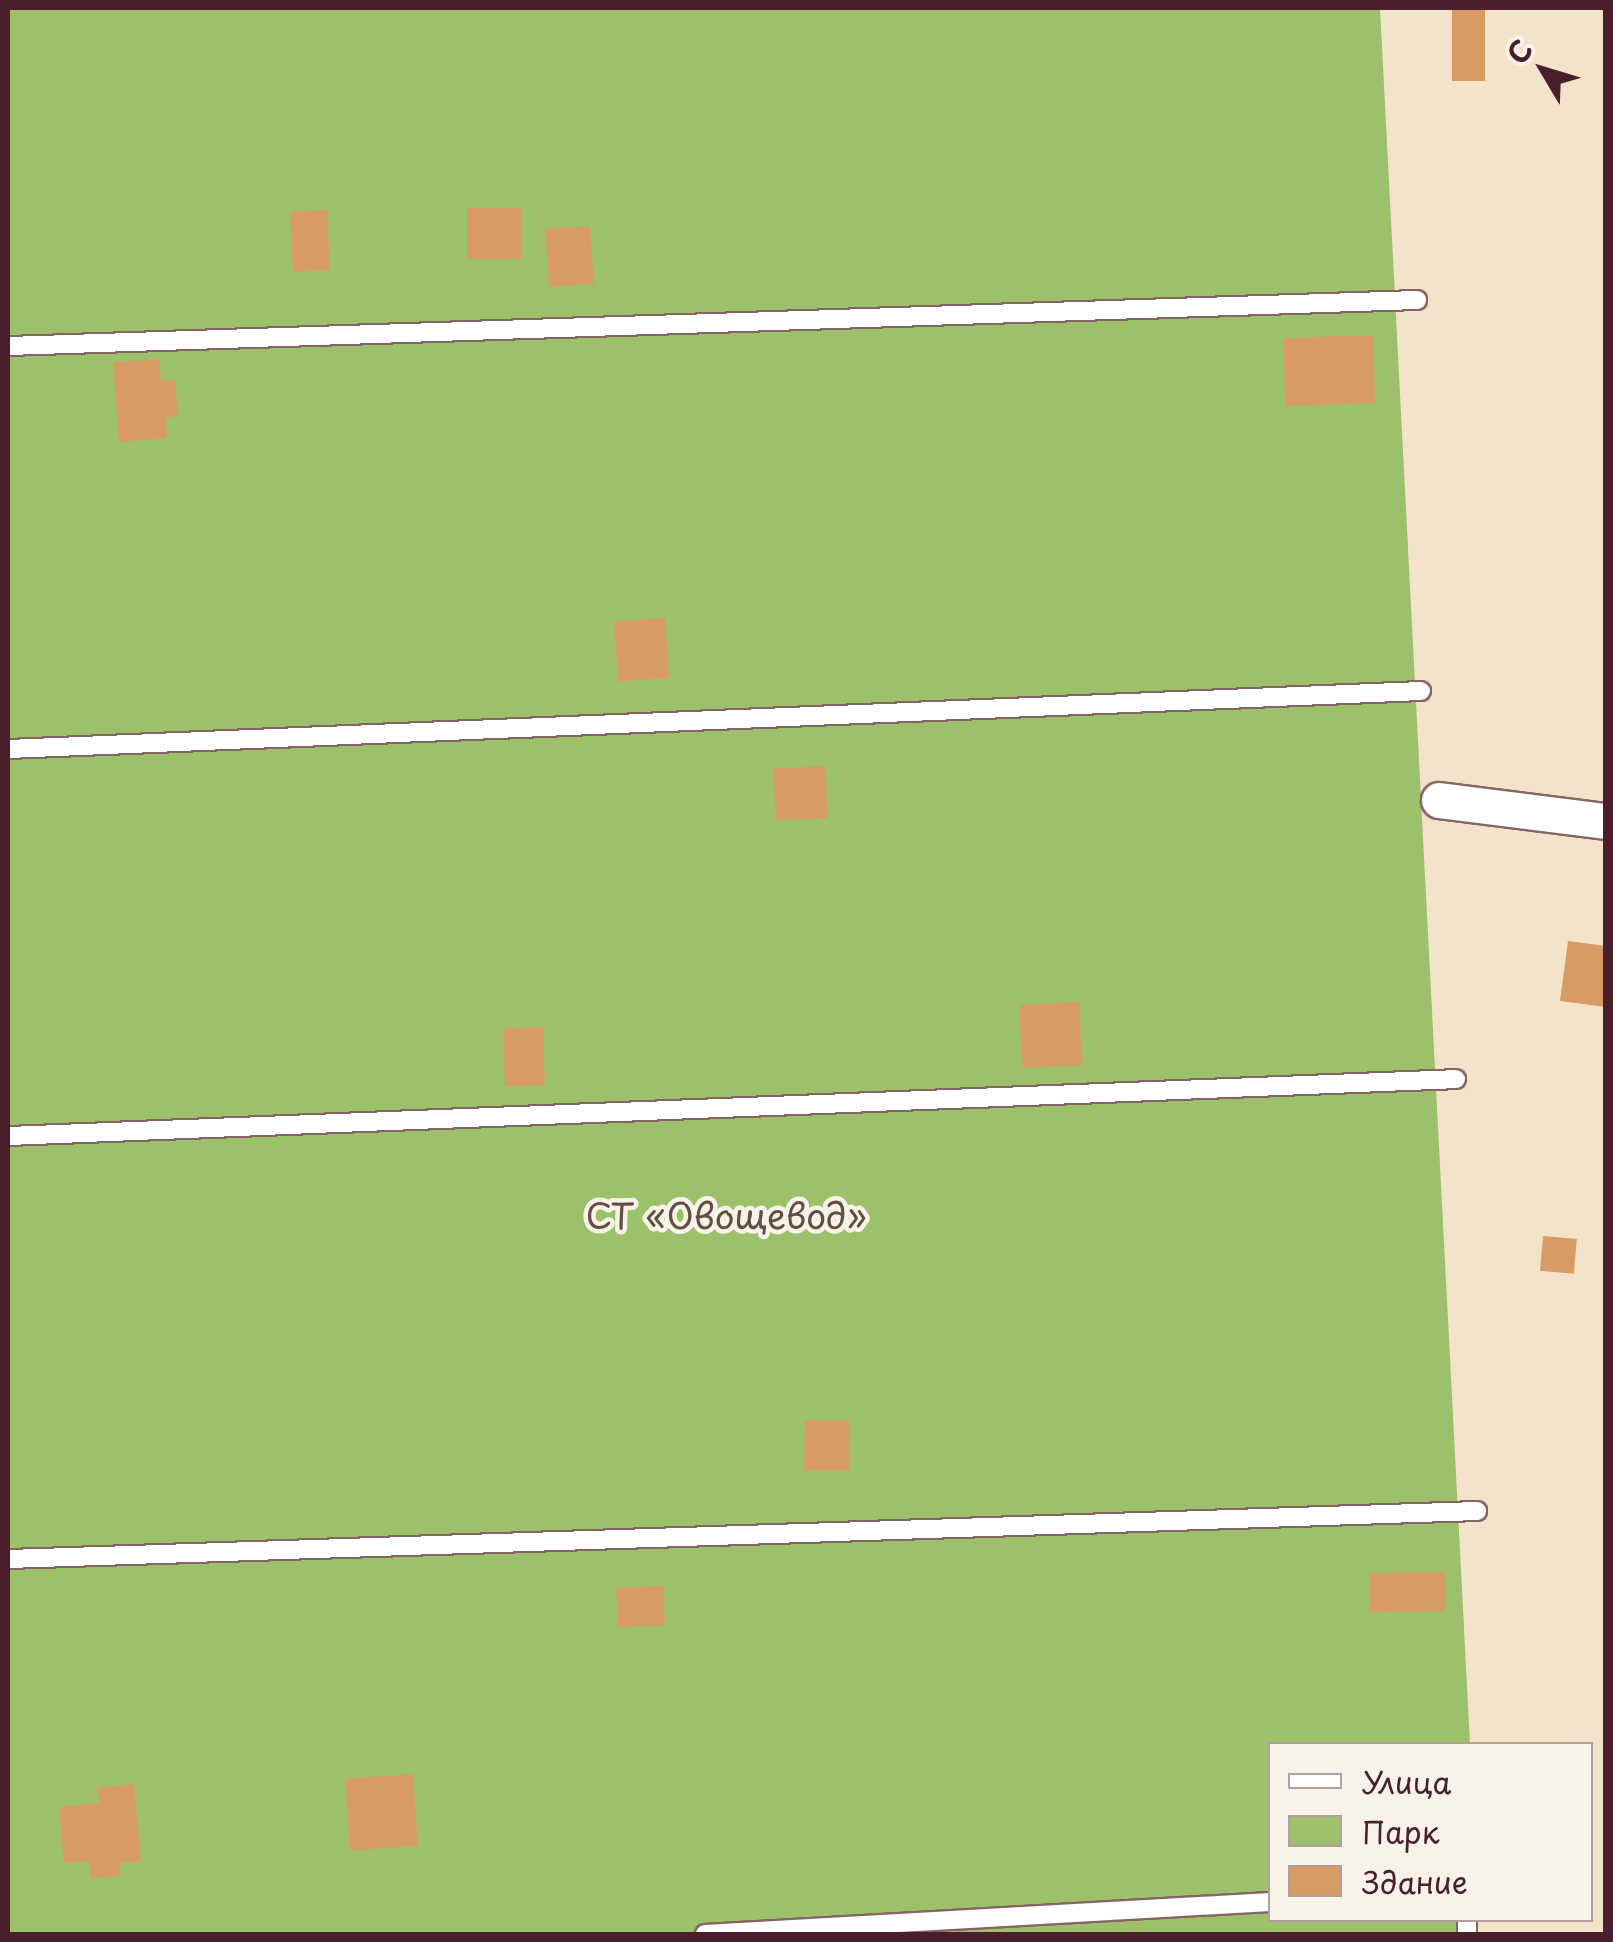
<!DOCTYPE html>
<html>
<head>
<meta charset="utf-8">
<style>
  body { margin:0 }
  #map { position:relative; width:1613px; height:1942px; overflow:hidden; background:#f3e3cb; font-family:"Playpen Sans",sans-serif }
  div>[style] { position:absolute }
  .green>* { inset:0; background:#9dc06a }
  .building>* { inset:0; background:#d99b64; transform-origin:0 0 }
  .roads { filter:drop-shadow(2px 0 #856463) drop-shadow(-2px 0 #856463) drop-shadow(0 2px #856463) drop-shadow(0 -2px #856463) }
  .lane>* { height:18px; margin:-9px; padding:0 9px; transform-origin:9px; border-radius:9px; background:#fff }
  .street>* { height:35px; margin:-17.5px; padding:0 17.5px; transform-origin:17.5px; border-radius:17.5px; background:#fff }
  span { translate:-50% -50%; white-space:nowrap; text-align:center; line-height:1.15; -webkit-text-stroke:9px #f7f3e8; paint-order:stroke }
  .park-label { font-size:35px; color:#634f3e }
  .frame { position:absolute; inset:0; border:10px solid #4a1f2b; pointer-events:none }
  .legend { position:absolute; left:1268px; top:1742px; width:325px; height:180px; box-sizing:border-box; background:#f7f3e8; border:2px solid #b29e9c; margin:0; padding:12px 18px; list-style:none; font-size:30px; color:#4a1f2b }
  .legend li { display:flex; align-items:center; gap:20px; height:50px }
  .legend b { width:50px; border:2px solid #b29e9c }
  .north { position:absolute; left:1493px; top:20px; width:100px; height:100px; -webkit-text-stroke:8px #f7f3e8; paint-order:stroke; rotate:308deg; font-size:28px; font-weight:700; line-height:40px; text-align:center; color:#4a1f2b }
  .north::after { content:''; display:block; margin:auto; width:35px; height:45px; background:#4a1f2b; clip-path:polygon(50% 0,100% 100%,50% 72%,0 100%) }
</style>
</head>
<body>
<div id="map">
  <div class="green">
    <div style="clip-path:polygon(8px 8px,1380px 8px,1470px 1744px,1270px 1744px,1270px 1920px,1469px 1920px,1468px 1934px,8px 1934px)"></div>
  </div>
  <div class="building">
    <div style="left:1452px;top:8px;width:33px;height:73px"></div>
    <div style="left:467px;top:208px;width:54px;height:51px"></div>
    <div style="left:327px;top:210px;width:60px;height:37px;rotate:87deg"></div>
    <div style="left:590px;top:226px;width:58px;height:45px;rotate:86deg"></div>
    <div style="left:1373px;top:335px;width:68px;height:90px;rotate:88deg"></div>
    <div style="clip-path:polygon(159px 359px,161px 381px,175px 380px,178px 416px,166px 418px,167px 438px,119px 442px,113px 362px)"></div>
    <div style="left:665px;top:618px;width:60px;height:51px;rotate:86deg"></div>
    <div style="left:825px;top:766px;width:52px;height:52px;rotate:87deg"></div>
    <div style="clip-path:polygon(1568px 941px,1606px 946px,1606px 1007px,1560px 1001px)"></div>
    <div style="left:1079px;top:1002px;width:63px;height:60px;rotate:87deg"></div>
    <div style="left:543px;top:1027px;width:58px;height:40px;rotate:88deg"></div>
    <div style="left:1543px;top:1236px;width:34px;height:35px;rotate:5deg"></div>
    <div style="left:805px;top:1420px;width:45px;height:50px;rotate:1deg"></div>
    <div style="left:1445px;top:1572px;width:39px;height:76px;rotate:89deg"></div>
    <div style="left:663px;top:1586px;width:39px;height:47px;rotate:87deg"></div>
    <div style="left:413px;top:1774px;width:72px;height:68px;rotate:86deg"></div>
    <div style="clip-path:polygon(134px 1784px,141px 1861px,119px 1863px,120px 1876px,91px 1878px,89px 1861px,64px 1863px,59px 1807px,99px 1803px,98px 1788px)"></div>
  </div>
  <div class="roads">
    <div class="lane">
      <div style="left:8px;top:346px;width:1410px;rotate:-1.87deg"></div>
      <div style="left:8px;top:749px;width:1414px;rotate:-2.35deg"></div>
      <div style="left:8px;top:1136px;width:1449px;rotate:-2.25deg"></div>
      <div style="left:8px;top:1559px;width:1470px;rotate:-1.87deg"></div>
      <div style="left:1467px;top:1920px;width:14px;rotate:90deg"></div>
      <div style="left:705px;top:1934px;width:566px;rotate:-3.24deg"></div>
    </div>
    <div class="street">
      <div style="left:1439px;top:800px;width:168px;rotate:7.2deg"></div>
    </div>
  </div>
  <div class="park-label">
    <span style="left:726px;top:1215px">СТ «Овощевод»</span>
  </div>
  <div class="frame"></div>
  <ul class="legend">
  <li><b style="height:12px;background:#fff"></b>Улица</li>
  <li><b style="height:28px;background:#9dc06a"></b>Парк</li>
  <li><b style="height:28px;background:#d99b64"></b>Здание</li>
  </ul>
  <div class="north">С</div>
</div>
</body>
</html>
